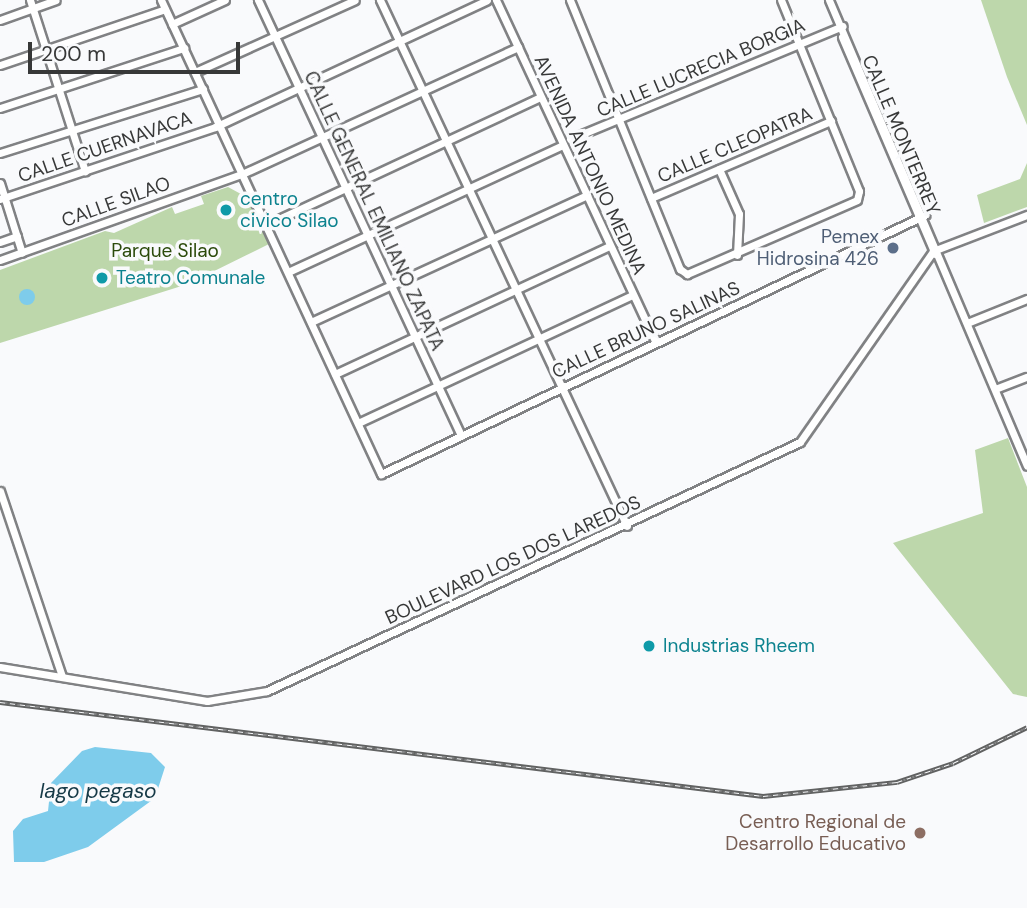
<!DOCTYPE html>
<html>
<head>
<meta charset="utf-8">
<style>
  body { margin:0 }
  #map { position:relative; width:1027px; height:908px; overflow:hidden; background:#f9fafc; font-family:"DM Sans",sans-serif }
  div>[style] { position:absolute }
  .green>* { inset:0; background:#bdd7ab }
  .water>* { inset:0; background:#7ecceb }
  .round { border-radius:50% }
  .roads { filter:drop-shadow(2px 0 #818284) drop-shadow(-2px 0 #818284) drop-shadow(0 2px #818284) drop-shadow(0 -2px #818284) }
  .minor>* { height:7px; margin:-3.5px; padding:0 3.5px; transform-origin:3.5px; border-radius:3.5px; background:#fff }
  .rail>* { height:4.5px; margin-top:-2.25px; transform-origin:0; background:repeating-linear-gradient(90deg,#f9fafc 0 5px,#616262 0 10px); box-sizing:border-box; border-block:2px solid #616262 }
  .dots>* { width:19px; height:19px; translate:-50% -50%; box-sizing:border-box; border:4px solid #f9fafc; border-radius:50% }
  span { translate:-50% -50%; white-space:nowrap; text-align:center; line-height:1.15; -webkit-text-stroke:7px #f9fafc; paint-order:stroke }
  .street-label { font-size:19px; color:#373838 }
  .culture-label { font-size:19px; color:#0d838f }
  .left { translate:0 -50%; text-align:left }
  .service-label { font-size:19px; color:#4e5e75 }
  .right { translate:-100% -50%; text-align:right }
  .park-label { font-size:19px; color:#2b4a0b }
  .education-label { font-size:19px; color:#785e54 }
  .water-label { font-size:21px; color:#153946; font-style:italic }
  .scale { position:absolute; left:28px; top:42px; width:212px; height:32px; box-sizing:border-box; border:4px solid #373838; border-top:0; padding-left:9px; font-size:21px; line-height:24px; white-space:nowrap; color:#373838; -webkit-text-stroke:5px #f9fafc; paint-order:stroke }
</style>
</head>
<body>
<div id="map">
  <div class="green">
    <div style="clip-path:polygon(981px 0,1027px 0,1027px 125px,1007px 77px)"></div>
    <div style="clip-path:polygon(1027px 163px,1027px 207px,984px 223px,977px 195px,1020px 179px)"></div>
    <div style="clip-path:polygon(228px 187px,252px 200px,273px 242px,188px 284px,0 343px,0 270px,105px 231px,114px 233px,172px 207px,175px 214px,204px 204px,201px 196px)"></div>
    <div style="clip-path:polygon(1008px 438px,1027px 487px,1027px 697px,1013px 694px,893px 543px,983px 513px,975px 450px)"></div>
  </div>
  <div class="water">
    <div class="round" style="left:19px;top:289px;width:16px;height:16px"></div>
    <div style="clip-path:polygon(95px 747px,151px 753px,165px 767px,155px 798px,88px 847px,44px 862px,14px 862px,13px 831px,23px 819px,48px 811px,51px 783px,82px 751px)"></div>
  </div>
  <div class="roads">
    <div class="minor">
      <div style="left:30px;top:0;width:180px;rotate:72.2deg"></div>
      <div style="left:161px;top:0;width:523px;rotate:65.1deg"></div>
      <div style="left:381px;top:474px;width:603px;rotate:-25.46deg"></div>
      <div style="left:258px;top:0;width:481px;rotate:65deg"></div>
      <div style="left:380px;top:0;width:581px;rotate:64.85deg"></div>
      <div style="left:496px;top:0;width:378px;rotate:65deg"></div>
      <div style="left:570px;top:0;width:291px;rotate:67.8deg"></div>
      <div style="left:680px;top:269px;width:9px;rotate:36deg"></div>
      <div style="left:687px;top:274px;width:185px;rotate:-23.5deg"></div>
      <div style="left:857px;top:200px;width:9px;rotate:-77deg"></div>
      <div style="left:859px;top:191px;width:206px;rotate:-112.2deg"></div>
      <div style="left:829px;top:0;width:506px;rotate:66.98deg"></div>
      <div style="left:0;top:20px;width:59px;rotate:-19.7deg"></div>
      <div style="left:172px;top:24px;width:58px;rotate:-24.4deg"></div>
      <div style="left:842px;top:37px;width:236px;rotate:66.8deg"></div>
      <div style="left:0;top:65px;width:174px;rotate:-18.7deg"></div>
      <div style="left:195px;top:72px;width:175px;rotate:-24.2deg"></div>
      <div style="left:0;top:108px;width:194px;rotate:-18.1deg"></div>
      <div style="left:570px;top:139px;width:295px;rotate:-22.5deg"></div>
      <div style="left:0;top:153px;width:213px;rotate:-17.5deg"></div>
      <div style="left:719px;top:169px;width:49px;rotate:66deg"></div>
      <div style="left:739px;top:214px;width:41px;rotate:92.8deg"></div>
      <div style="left:0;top:183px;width:73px;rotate:72.6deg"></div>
      <div style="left:651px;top:198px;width:196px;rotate:-23.2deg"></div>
      <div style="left:0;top:199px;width:227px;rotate:-18.5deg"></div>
      <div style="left:215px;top:127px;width:300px;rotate:-25deg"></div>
      <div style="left:266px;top:225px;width:303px;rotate:-25deg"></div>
      <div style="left:0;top:242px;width:18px;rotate:-19deg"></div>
      <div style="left:0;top:260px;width:257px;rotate:-19.6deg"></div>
      <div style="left:242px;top:174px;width:304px;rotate:-24.7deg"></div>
      <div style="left:288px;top:272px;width:303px;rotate:-24.8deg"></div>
      <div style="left:311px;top:322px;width:304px;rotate:-24.7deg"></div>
      <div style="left:967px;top:323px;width:65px;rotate:-21.8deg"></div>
      <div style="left:335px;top:374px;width:303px;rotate:-25deg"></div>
      <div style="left:995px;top:389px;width:34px;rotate:-21deg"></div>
      <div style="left:358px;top:423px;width:303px;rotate:-25deg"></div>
      <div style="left:0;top:491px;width:195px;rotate:71.5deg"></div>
      <div style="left:0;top:667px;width:210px;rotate:9.3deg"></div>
      <div style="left:207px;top:701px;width:61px;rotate:-9.5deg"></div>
      <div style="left:267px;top:691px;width:588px;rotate:-25.04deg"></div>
      <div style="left:800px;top:442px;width:233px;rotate:-55.1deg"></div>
      <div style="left:933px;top:251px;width:101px;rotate:-21deg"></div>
    </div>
  </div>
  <div class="rail">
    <div style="left:0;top:702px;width:769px;rotate:7.02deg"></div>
    <div style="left:763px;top:796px;width:135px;rotate:-6deg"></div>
    <div style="left:897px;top:782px;width:59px;rotate:-18.7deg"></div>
    <div style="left:953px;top:763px;width:82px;rotate:-25.9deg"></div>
  </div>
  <div class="dots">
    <div style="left:226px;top:210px;background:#0f9aa8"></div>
    <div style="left:893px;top:248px;background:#5c6f8a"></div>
    <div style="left:102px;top:278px;background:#0f9aa8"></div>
    <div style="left:649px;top:646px;background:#0f9aa8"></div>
    <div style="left:920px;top:833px;background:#8d6e63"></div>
  </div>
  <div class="street-label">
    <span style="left:701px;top:68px;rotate:-23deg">CALLE LUCRECIA BORGIA</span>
    <span style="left:901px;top:135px;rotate:67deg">CALLE MONTERREY</span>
    <span style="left:735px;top:145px;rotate:-23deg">CALLE CLEOPATRA</span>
    <span style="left:105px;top:147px;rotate:-19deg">CALLE CUERNAVACA</span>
    <span style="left:590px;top:165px;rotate:65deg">AVENIDA ANTONIO MEDINA</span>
    <span style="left:116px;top:202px;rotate:-20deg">CALLE SILAO</span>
    <span style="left:374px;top:211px;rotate:65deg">CALLE GENERAL EMILIANO ZAPATA</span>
    <span style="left:646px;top:330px;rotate:-25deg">CALLE BRUNO SALINAS</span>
    <span style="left:513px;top:560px;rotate:-25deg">BOULEVARD LOS DOS LAREDOS</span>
  </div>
  <div class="culture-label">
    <span class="left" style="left:240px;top:210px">centro<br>civico Silao</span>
    <span class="left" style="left:116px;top:278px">Teatro Comunale</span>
    <span class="left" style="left:663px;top:646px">Industrias Rheem</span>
  </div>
  <div class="service-label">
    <span class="right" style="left:879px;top:248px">Pemex<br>Hidrosina 426</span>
  </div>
  <div class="park-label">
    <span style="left:165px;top:251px">Parque Silao</span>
  </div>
  <div class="education-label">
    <span class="right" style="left:906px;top:833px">Centro Regional de<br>Desarrollo Educativo</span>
  </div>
  <div class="water-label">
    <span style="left:98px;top:791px">lago pegaso</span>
  </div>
  <div class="scale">200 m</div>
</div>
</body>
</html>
